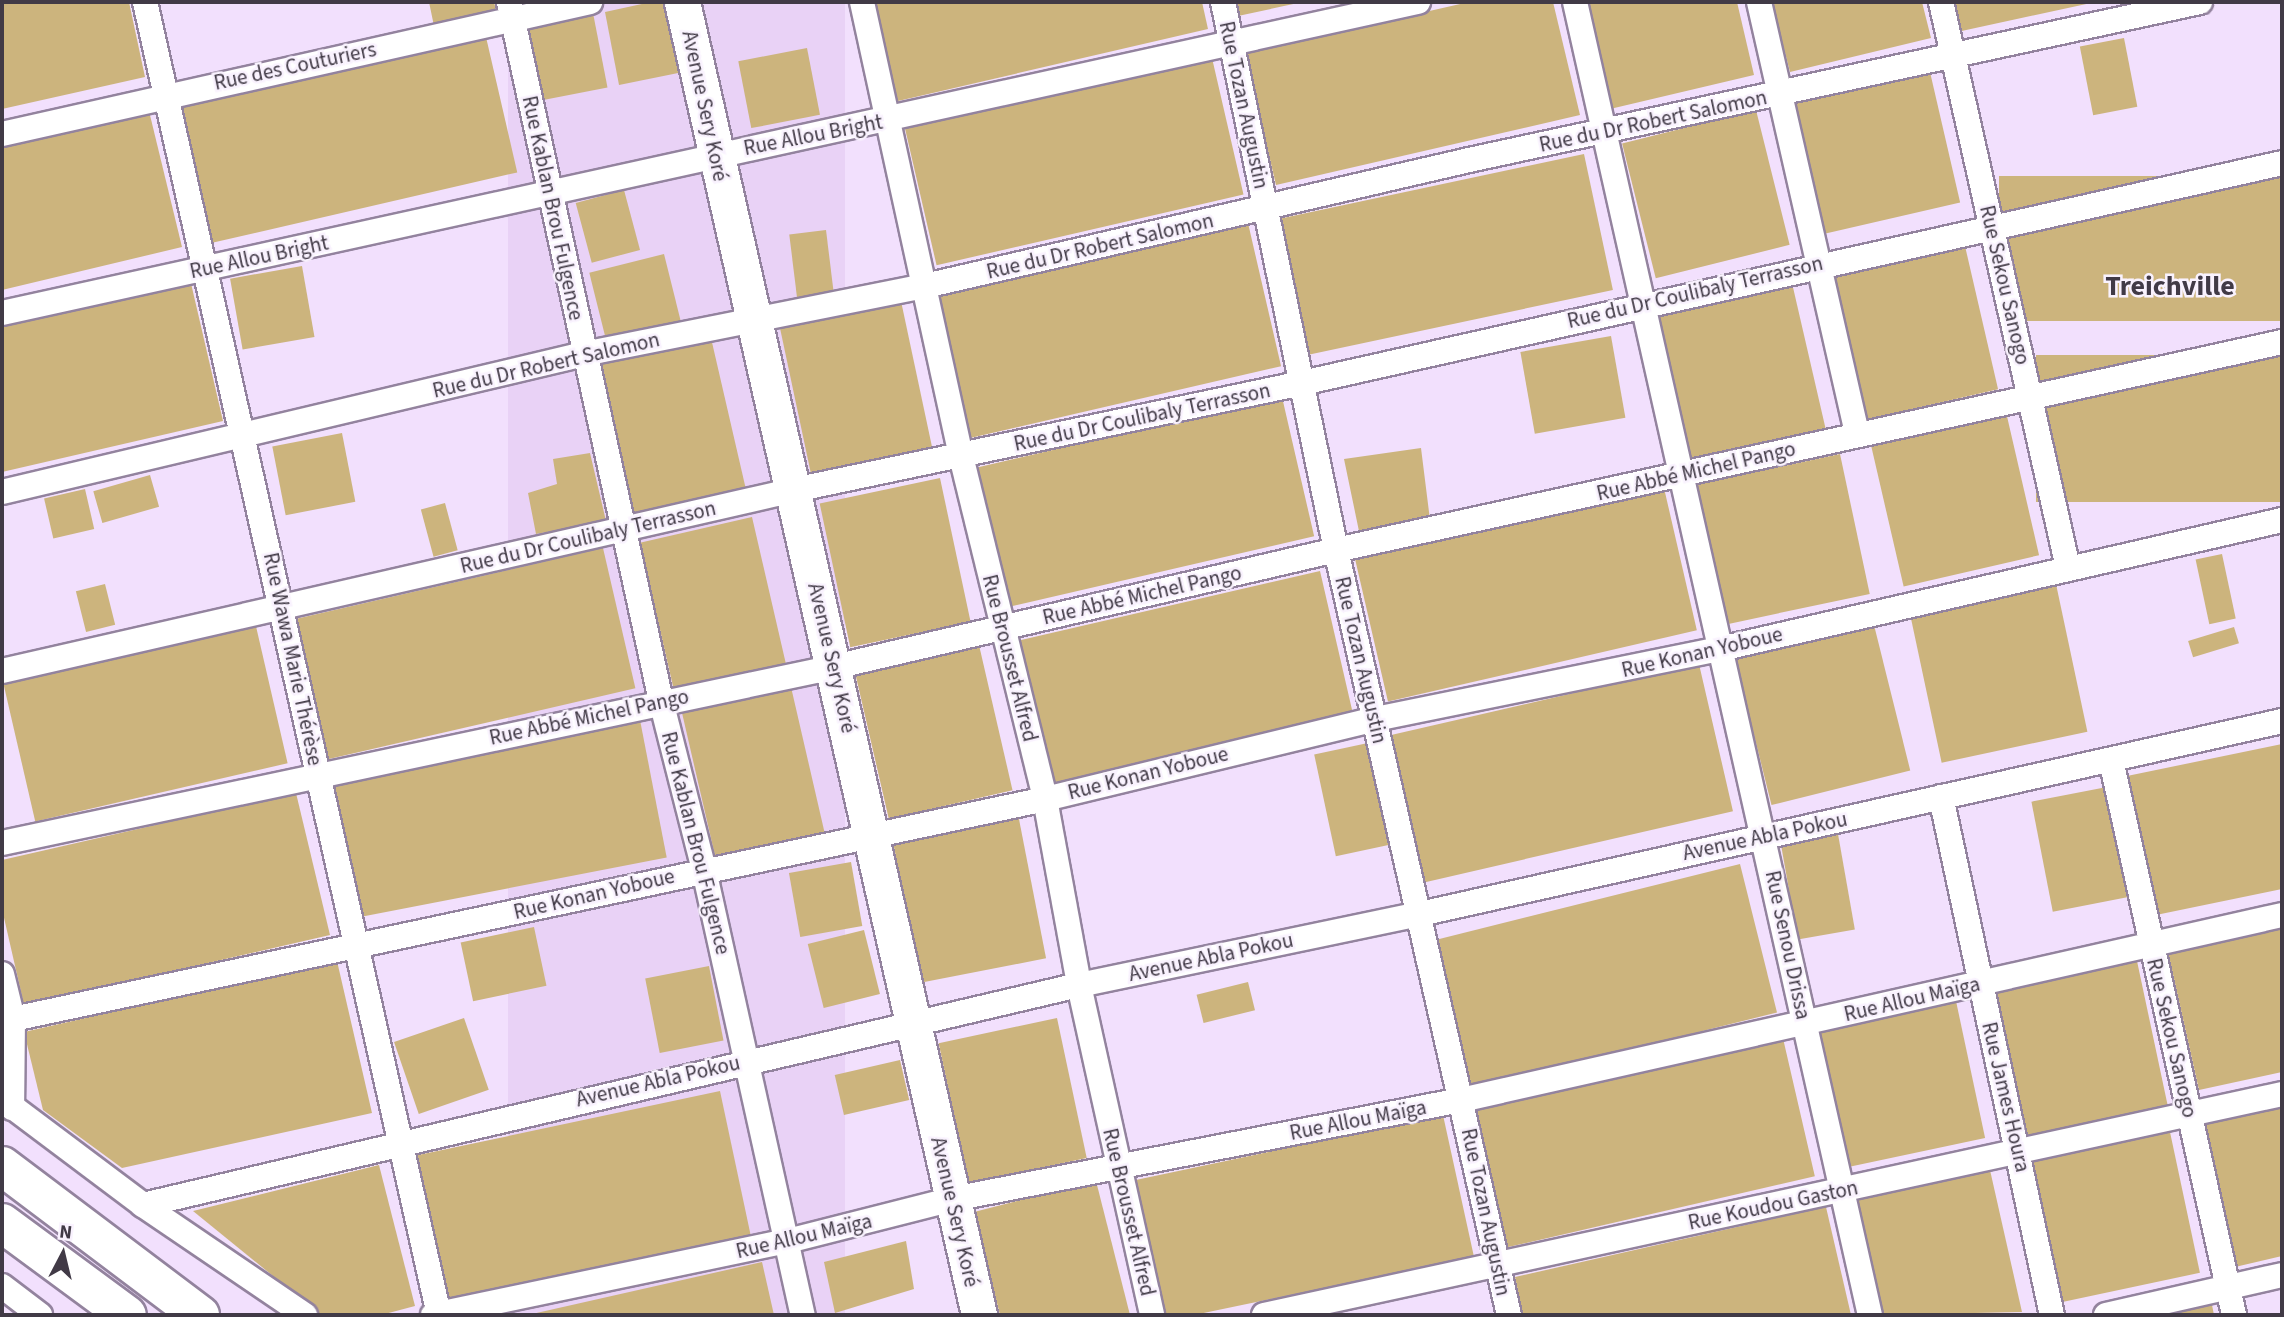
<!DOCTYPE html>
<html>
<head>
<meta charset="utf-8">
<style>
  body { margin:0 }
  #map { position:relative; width:2284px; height:1317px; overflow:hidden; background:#f2e0fd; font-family:"Source Sans 3",sans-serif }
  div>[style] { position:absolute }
  .built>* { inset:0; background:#e9d2f6; transform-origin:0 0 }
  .building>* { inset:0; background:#ccb47d; transform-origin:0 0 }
  .roads { filter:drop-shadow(2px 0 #93839e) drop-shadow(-2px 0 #93839e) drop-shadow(0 2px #93839e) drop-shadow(0 -2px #93839e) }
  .street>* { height:24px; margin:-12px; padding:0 12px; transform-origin:12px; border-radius:12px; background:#fff }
  .secondary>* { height:35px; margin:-17.5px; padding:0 17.5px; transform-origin:17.5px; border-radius:17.5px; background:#fff }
  .primary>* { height:38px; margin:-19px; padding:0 19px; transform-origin:19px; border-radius:19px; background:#fff }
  span { translate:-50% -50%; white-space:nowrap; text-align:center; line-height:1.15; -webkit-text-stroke:5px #f9f2fe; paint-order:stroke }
  .street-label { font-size:21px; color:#413a46 }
  .district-label { font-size:28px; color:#413a46; font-weight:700 }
  .frame { position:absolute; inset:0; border:4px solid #413a46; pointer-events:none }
  .north { position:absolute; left:28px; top:1219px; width:70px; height:70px; -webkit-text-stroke:5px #f9f2fe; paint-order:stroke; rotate:7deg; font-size:19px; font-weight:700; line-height:28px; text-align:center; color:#413a46 }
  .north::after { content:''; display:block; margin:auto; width:24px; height:32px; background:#413a46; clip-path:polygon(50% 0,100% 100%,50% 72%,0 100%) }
</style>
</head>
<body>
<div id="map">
  <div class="built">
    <div style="left:508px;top:2px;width:337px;height:1345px"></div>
  </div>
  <div class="building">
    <div style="clip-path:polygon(2px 2px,129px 2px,145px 77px,2px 109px)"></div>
    <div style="clip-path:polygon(429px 2px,494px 2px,496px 10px,434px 26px)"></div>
    <div style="clip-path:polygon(651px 2px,672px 2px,688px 71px,619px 85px,605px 12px)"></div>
    <div style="clip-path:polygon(874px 2px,1202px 2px,1208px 29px,898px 101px)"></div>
    <div style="clip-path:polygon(1235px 2px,1298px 2px,1298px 3px,1238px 16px)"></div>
    <div style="clip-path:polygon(1469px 2px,1553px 2px,1580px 115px,1276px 185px,1245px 53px)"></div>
    <div style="clip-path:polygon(1585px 2px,1737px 2px,1754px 75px,1610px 109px)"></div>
    <div style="clip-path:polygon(1772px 2px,1922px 2px,1931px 38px,1790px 72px)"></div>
    <div style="clip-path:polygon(1950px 2px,2090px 2px,2091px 3px,1957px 32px)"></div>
    <div style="left:593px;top:13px;width:76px;height:68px;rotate:79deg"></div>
    <div style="left:486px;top:37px;width:139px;height:313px;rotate:77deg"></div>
    <div style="left:2124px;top:38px;width:70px;height:45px;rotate:79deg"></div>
    <div style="left:807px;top:48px;width:68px;height:70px;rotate:79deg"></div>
    <div style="left:1212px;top:58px;width:140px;height:315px;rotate:77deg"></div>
    <div style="left:1930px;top:72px;width:134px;height:138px;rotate:77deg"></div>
    <div style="left:1756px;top:110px;width:139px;height:138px;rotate:76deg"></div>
    <div style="clip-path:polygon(149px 111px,182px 247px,2px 290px,2px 146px)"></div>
    <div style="left:1584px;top:154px;width:139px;height:316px;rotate:78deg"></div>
    <div style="left:2282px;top:176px;width:145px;height:283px;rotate:90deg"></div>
    <div style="left:624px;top:190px;width:62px;height:50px;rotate:75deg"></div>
    <div style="left:1248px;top:223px;width:147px;height:319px;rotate:77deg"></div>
    <div style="left:826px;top:230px;width:63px;height:37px;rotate:83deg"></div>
    <div style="left:1965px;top:246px;width:147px;height:135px;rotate:77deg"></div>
    <div style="left:664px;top:254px;width:74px;height:77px;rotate:76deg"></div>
    <div style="left:302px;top:266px;width:72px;height:73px;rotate:80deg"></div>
    <div style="clip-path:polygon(190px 279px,223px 421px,2px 472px,2px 323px)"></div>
    <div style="left:1792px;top:283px;width:150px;height:141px;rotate:77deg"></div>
    <div style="left:901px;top:301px;width:156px;height:124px;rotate:78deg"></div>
    <div style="left:1611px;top:336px;width:83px;height:92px;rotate:80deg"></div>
    <div style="left:711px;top:338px;width:157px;height:115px;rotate:77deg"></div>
    <div style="left:2282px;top:355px;width:147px;height:246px;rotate:90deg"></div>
    <div style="left:1282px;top:397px;width:143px;height:314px;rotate:77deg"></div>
    <div style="left:2006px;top:412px;width:147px;height:139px;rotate:77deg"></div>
    <div style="left:342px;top:433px;width:70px;height:71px;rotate:79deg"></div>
    <div style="clip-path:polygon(1421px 448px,1430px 520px,1360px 536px,1344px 459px)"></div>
    <div style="clip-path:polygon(590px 453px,606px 521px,536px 534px,528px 493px,557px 484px,553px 459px)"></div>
    <div style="left:1840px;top:454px;width:143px;height:148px;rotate:78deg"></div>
    <div style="left:150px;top:475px;width:33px;height:59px;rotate:74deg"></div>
    <div style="left:940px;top:478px;width:147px;height:123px;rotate:78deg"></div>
    <div style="left:1664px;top:488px;width:146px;height:317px;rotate:77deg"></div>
    <div style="left:85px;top:489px;width:41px;height:42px;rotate:77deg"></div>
    <div style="left:445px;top:503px;width:49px;height:25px;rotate:75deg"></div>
    <div style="left:752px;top:517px;width:155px;height:115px;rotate:77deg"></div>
    <div style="left:603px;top:548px;width:144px;height:319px;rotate:77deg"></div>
    <div style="left:2222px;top:554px;width:66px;height:27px;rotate:78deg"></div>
    <div style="left:1320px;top:571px;width:148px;height:309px;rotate:77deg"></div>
    <div style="left:105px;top:584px;width:42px;height:30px;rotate:76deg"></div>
    <div style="left:2056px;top:584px;width:151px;height:149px;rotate:78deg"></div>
    <div style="left:1873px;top:621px;width:154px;height:143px;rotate:76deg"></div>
    <div style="left:255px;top:622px;width:145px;height:259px;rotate:77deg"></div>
    <div style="left:2234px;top:627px;width:17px;height:48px;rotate:73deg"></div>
    <div style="left:979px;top:645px;width:149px;height:127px;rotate:77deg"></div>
    <div style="left:1699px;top:664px;width:151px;height:317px;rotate:77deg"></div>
    <div style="left:791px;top:687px;width:150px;height:112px;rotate:77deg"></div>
    <div style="left:640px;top:720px;width:140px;height:315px;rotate:79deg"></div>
    <div style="left:1368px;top:743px;width:104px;height:55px;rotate:78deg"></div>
    <div style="clip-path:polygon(2282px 744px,2282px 889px,2156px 915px,2127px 776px)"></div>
    <div style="left:2107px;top:787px;width:112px;height:77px;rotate:79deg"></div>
    <div style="clip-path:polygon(296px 793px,330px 935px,24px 1005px,2px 909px,2px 860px)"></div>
    <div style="left:1018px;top:814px;width:147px;height:128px;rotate:79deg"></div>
    <div style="left:1838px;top:834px;width:97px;height:58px;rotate:80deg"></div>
    <div style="left:851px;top:862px;width:65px;height:63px;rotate:80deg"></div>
    <div style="left:1740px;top:864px;width:153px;height:314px;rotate:76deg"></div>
    <div style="left:534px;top:927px;width:60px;height:75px;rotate:78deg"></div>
    <div style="clip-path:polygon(2282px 927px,2282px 1072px,2199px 1090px,2168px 952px)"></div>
    <div style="left:864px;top:930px;width:66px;height:58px;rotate:76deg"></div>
    <div style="clip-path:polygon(337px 961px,372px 1113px,122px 1168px,43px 1110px,24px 1032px)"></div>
    <div style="left:2137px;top:961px;width:150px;height:146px;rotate:78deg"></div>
    <div style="left:709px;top:966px;width:76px;height:65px;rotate:79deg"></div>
    <div style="left:1248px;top:982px;width:29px;height:53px;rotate:76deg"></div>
    <div style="left:1956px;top:1001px;width:140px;height:141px;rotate:78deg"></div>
    <div style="left:464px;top:1018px;width:76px;height:74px;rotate:71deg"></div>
    <div style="left:1057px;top:1018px;width:143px;height:121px;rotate:78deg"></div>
    <div style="left:1782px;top:1034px;width:146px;height:318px;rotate:77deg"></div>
    <div style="left:900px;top:1060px;width:41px;height:67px;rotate:77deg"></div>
    <div style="left:720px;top:1091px;width:147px;height:312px;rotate:78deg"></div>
    <div style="clip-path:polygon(2282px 1106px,2282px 1256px,2235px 1267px,2203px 1123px)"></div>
    <div style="clip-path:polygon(1443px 1115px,1474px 1257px,1194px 1315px,1159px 1315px,1131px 1181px)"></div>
    <div style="left:2170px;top:1132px;width:144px;height:143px;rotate:78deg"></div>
    <div style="clip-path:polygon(379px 1165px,415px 1306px,381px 1315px,321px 1315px,193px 1211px)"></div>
    <div style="clip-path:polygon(1990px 1170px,2022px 1312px,1880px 1315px,1854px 1200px)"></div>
    <div style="clip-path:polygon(1096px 1181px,1130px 1315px,1000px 1315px,974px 1212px)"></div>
    <div style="clip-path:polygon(1826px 1207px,1851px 1315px,1523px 1315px,1515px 1277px)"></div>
    <div style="clip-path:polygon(906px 1241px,914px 1289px,835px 1313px,824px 1262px)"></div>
    <div style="clip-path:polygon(762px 1262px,774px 1315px,533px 1315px,532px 1314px)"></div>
    <div style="clip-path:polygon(2212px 1305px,2214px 1315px,2171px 1315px,2170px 1314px)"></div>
  </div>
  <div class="roads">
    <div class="street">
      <div style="left:145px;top:2px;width:1346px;rotate:77.38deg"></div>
      <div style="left:509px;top:2px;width:715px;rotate:77.73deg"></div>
      <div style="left:661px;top:701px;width:174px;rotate:75.7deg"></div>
      <div style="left:704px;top:870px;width:456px;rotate:77.5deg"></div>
      <div style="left:862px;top:2px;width:465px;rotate:77.7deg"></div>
      <div style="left:961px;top:456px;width:353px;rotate:76.2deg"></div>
      <div style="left:1045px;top:799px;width:189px;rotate:79.6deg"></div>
      <div style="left:1079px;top:985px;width:338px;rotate:77.5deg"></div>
      <div style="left:1223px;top:2px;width:560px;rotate:78.35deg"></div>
      <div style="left:1336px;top:550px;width:784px;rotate:77.26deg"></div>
      <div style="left:1575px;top:2px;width:1346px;rotate:77.34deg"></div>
      <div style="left:1759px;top:2px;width:444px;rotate:77.2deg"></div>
      <div style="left:1941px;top:2px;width:580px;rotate:77.35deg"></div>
      <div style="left:2px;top:134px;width:603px;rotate:-12.65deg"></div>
      <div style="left:2px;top:313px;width:1450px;rotate:-12.39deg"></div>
      <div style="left:2px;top:492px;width:598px;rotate:-13.34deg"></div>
      <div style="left:584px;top:354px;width:348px;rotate:-11.3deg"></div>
      <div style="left:925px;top:286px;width:558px;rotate:-13.04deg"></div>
      <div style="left:1469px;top:160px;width:748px;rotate:-12.2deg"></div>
      <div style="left:2px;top:671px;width:812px;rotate:-12.87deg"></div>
      <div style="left:794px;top:490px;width:519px;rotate:-11.89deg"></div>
      <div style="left:1302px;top:383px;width:1004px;rotate:-12.65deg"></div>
      <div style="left:2111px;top:760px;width:568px;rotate:77.5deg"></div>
      <div style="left:1941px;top:797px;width:530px;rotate:77.91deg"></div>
      <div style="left:2px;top:843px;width:850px;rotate:-11.94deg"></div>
      <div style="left:834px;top:667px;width:515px;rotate:-13.12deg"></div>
      <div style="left:1336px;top:550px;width:969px;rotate:-12.4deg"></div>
      <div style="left:2px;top:974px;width:46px;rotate:76.3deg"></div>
      <div style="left:13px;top:1019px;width:89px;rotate:90.6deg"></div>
      <div style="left:13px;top:1019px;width:1055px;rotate:-12.03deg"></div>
      <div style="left:1045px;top:799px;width:340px;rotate:-13.6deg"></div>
      <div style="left:1375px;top:719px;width:352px;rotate:-11.5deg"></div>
      <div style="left:1720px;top:649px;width:577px;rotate:-12.93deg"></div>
      <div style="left:2px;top:1099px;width:176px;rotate:36.9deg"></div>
      <div style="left:143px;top:1205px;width:196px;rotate:34.2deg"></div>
      <div style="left:143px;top:1205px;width:962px;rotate:-13.23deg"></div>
      <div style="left:1079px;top:985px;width:348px;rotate:-11.8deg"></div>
      <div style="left:1420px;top:914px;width:883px;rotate:-12.62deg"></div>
      <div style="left:2px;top:1286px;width:48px;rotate:37.3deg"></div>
      <div style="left:433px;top:1315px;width:363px;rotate:-11.8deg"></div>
      <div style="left:788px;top:1241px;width:170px;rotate:-14.3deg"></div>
      <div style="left:953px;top:1199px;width:518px;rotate:-11.03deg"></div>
      <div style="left:1461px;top:1100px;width:842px;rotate:-12.7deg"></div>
      <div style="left:1264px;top:1315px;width:1042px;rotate:-12.25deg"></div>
      <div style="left:2106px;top:1315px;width:180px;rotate:-12.8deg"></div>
    </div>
    <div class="secondary">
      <div style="left:682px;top:2px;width:1346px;rotate:77.25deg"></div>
    </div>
    <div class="primary">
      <div style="left:2px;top:1166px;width:248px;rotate:37deg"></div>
      <div style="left:2px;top:1223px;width:155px;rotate:36.4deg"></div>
    </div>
  </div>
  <div class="street-label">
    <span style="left:295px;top:66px;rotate:-12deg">Rue des Couturiers</span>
    <span style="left:1244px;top:105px;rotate:78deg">Rue Tozan Augustin</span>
    <span style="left:705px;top:106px;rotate:78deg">Avenue Sery Koré</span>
    <span style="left:1653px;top:121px;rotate:-12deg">Rue du Dr Robert Salomon</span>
    <span style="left:813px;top:135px;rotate:-11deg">Rue Allou Bright</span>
    <span style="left:553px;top:208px;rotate:78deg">Rue Kablan Brou Fulgence</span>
    <span style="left:1100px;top:246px;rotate:-13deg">Rue du Dr Robert Salomon</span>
    <span style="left:259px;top:257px;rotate:-12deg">Rue Allou Bright</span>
    <span style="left:2005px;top:285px;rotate:77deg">Rue Sekou Sanogo</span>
    <span style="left:1695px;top:292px;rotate:-13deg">Rue du Dr Coulibaly Terrasson</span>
    <span style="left:546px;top:365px;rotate:-13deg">Rue du Dr Robert Salomon</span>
    <span style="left:1142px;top:417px;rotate:-12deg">Rue du Dr Coulibaly Terrasson</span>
    <span style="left:1696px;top:471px;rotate:-13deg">Rue Abbé Michel Pango</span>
    <span style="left:588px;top:537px;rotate:-13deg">Rue du Dr Coulibaly Terrasson</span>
    <span style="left:1142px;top:595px;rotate:-13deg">Rue Abbé Michel Pango</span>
    <span style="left:1702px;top:652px;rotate:-13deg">Rue Konan Yoboue</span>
    <span style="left:832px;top:658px;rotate:77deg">Avenue Sery Koré</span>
    <span style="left:1010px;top:658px;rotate:76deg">Rue Brousset Alfred</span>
    <span style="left:293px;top:659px;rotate:78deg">Rue Wawa Marie Thérèse</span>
    <span style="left:1361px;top:660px;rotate:77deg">Rue Tozan Augustin</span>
    <span style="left:589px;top:717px;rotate:-12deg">Rue Abbé Michel Pango</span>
    <span style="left:1148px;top:773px;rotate:-14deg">Rue Konan Yoboue</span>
    <span style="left:1765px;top:836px;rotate:-12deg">Avenue Abla Pokou</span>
    <span style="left:696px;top:843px;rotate:76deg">Rue Kablan Brou Fulgence</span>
    <span style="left:594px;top:894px;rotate:-13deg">Rue Konan Yoboue</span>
    <span style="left:1788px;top:945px;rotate:78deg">Rue Senou Drissa</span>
    <span style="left:1211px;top:957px;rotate:-12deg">Avenue Abla Pokou</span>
    <span style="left:1912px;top:999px;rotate:-13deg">Rue Allou Maïga</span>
    <span style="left:2172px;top:1038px;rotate:77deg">Rue Sekou Sanogo</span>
    <span style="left:658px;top:1081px;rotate:-13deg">Avenue Abla Pokou</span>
    <span style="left:2006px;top:1097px;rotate:77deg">Rue James Houra</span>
    <span style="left:1358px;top:1120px;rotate:-11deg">Rue Allou Maïga</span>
    <span style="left:1773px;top:1205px;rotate:-12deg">Rue Koudou Gaston</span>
    <span style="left:955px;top:1212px;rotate:77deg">Avenue Sery Koré</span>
    <span style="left:1129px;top:1212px;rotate:77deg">Rue Brousset Alfred</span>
    <span style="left:1486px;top:1212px;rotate:78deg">Rue Tozan Augustin</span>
    <span style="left:804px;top:1236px;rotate:-13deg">Rue Allou Maïga</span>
  </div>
  <div class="district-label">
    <span style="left:2170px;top:286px">Treichville</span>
  </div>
  <div class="frame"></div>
  <div class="north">N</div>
</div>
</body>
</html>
